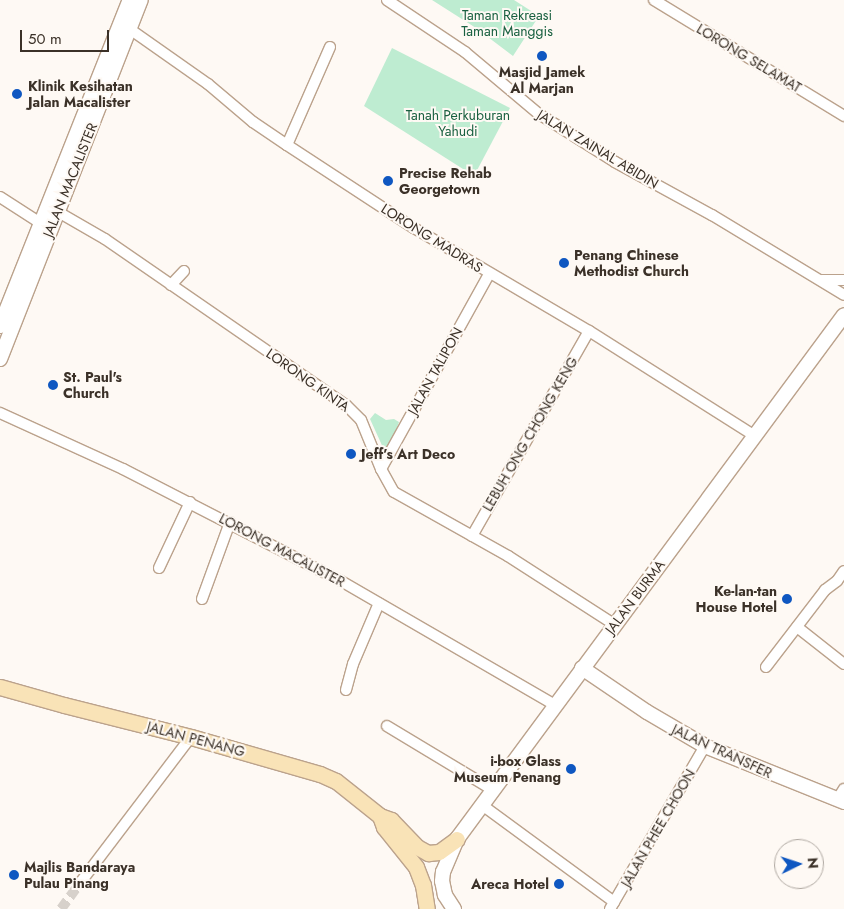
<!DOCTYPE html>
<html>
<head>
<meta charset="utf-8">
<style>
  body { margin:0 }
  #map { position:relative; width:844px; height:909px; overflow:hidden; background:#fef9f4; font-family:Jost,sans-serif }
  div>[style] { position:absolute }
  .green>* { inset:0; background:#beecd1 }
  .street-tunnel>* { height:10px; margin-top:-5px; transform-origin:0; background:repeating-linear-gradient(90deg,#d7d1cb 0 10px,transparent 0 15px) }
  .roads { filter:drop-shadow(1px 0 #bba28c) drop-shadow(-1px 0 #bba28c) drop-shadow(0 1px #bba28c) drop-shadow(0 -1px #bba28c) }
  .street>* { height:10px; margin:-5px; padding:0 5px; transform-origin:5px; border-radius:5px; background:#fff }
  .secondary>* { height:14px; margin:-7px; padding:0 7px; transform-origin:7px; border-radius:7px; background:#fff }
  .primary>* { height:15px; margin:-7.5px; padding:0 7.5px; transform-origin:7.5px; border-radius:7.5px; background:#f9e3b7 }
  .dots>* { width:14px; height:14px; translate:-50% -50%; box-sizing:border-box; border:2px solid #fef9f4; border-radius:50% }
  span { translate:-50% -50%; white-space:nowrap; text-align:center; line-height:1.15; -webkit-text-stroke:4px #fef9f4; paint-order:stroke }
  .park-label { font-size:14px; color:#196040 }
  .street-label { font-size:14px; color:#3b3128 }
  .poi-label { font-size:14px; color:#3b3128; font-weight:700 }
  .left { translate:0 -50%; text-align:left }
  .right { translate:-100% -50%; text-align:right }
  .north { position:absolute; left:774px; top:839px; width:50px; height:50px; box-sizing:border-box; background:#fef9f4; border:1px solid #b0a9a2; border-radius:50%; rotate:86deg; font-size:14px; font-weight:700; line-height:20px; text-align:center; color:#3b3128 }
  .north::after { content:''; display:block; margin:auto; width:18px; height:22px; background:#0f57c1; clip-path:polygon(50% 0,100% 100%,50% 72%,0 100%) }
  .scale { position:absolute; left:20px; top:30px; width:89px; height:22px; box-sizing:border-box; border:2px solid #3b3128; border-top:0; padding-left:6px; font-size:15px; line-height:18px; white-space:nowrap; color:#3b3128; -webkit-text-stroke:4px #fef9f4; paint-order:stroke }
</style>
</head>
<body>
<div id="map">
  <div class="green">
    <div style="clip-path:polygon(432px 0,514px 0,539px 16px,513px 56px,476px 28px)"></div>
    <div style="clip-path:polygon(392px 48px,510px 108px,474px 176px,364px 106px)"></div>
    <div style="clip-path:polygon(375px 413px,386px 420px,394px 419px,399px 422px,391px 445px,385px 452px,370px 419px)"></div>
  </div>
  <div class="street-tunnel">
    <div style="left:61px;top:909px;width:32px;rotate:-54deg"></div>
  </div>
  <div class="roads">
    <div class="street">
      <div style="left:387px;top:0;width:94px;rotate:33.7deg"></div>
      <div style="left:465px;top:52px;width:97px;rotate:40deg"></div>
      <div style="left:539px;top:114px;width:90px;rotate:32.3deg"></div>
      <div style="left:615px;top:162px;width:111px;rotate:28.7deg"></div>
      <div style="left:712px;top:215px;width:154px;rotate:31.2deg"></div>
      <div style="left:654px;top:0;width:223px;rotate:31.4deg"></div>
      <div style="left:124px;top:25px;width:103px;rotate:35.1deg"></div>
      <div style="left:208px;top:84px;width:59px;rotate:40.2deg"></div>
      <div style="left:253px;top:122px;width:41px;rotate:34.1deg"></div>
      <div style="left:287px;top:145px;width:152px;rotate:33.2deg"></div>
      <div style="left:414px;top:228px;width:203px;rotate:30.5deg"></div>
      <div style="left:589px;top:331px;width:196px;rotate:32.3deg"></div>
      <div style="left:287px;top:145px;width:107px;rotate:-66.3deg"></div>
      <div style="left:0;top:197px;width:54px;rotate:32.8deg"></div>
      <div style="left:53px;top:209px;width:60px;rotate:30deg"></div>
      <div style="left:105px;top:239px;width:293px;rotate:34.6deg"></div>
      <div style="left:346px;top:405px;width:21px;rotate:45deg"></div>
      <div style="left:361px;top:420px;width:53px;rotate:67.8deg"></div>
      <div style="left:381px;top:469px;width:26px;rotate:61deg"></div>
      <div style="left:394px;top:492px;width:131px;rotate:29.3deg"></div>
      <div style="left:508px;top:556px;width:127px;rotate:32.8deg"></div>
      <div style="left:822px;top:280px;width:22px"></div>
      <div style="left:171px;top:285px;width:19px;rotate:-47deg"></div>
      <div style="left:0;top:413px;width:135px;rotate:24.5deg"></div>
      <div style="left:123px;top:469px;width:245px;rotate:27.2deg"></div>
      <div style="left:341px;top:581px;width:247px;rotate:30.1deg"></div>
      <div style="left:381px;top:469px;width:223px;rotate:-61deg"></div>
      <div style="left:472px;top:536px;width:236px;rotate:-60.3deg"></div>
      <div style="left:159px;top:568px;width:73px;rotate:-64.8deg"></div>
      <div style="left:202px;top:599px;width:82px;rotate:-70deg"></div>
      <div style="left:797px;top:627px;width:60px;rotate:38.2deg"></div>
      <div style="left:766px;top:667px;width:97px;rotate:-52.5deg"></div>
      <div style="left:825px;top:590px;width:15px;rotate:-37deg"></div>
      <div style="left:837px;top:581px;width:12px;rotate:-55deg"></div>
      <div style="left:346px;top:690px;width:27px;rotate:-75deg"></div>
      <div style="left:353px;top:664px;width:66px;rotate:-66.9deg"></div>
      <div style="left:387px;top:726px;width:124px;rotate:31.1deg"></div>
      <div style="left:837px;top:800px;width:13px;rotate:-58deg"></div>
      <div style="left:482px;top:805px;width:164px;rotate:36.3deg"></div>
      <div style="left:80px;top:883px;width:183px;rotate:-52.8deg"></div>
      <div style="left:610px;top:909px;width:189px;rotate:-59.8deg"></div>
    </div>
    <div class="secondary">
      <div style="left:0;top:326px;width:351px;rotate:-68.3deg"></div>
      <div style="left:0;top:359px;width:386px;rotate:-68.6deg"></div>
      <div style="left:582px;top:668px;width:78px;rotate:34.1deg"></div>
      <div style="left:647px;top:712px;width:67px;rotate:30.4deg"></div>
      <div style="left:705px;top:746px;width:150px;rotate:21.9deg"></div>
      <div style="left:454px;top:909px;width:17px;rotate:-123deg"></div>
      <div style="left:445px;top:895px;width:14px;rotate:-102deg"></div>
      <div style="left:442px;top:881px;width:9px;rotate:-84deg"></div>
      <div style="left:443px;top:872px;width:36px;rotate:-67deg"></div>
      <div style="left:457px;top:839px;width:651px;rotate:-53.55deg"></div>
    </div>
    <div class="primary">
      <div style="left:0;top:687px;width:66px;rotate:15.7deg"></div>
      <div style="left:64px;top:705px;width:131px;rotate:14.1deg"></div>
      <div style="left:191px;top:737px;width:134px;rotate:16deg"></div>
      <div style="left:320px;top:774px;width:17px;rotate:24deg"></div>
      <div style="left:336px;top:781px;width:56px;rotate:38.5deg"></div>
      <div style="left:380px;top:816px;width:12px;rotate:20deg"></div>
      <div style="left:391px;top:820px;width:37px;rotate:46deg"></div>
      <div style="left:417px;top:847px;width:13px;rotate:29deg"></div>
      <div style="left:428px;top:853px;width:11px;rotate:-5deg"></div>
      <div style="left:439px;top:852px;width:22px;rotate:-36deg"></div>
      <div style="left:380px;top:816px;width:12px;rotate:70deg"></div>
      <div style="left:384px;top:827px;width:51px;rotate:51.3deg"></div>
      <div style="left:416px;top:867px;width:19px;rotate:69deg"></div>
      <div style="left:423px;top:885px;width:24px;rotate:81deg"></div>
    </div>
  </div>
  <div class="dots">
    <div style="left:542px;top:56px;background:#0f57c1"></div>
    <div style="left:17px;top:94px;background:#0f57c1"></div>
    <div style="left:388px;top:181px;background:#0f57c1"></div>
    <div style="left:564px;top:263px;background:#0f57c1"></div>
    <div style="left:53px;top:385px;background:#0f57c1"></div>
    <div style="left:351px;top:454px;background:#0f57c1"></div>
    <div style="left:787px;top:599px;background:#0f57c1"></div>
    <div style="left:571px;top:769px;background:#0f57c1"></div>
    <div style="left:14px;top:875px;background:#0f57c1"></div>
    <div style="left:559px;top:884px;background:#0f57c1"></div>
  </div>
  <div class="park-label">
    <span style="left:507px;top:23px">Taman Rekreasi<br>Taman Manggis</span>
    <span style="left:458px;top:123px">Tanah Perkuburan<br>Yahudi</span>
  </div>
  <div class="street-label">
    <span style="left:749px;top:58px;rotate:31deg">LORONG SELAMAT</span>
    <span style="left:598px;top:149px;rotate:31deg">JALAN ZAINAL ABIDIN</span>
    <span style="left:70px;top:180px;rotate:-68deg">JALAN MACALISTER</span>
    <span style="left:432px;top:238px;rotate:32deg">LORONG MADRAS</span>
    <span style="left:435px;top:371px;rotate:-61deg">JALAN TALIPON</span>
    <span style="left:308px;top:380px;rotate:35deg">LORONG KINTA</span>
    <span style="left:530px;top:434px;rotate:-60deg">LEBUH ONG CHONG KENG</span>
    <span style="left:282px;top:550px;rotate:28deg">LORONG MACALISTER</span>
    <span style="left:635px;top:597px;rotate:-53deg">JALAN BURMA</span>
    <span style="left:196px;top:739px;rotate:15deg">JALAN PENANG</span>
    <span style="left:722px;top:751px;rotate:25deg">JALAN TRANSFER</span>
    <span style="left:658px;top:828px;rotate:-60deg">JALAN PHEE CHOON</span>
  </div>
  <div class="poi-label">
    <span style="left:542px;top:80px">Masjid Jamek<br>Al Marjan</span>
    <span class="left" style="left:28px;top:94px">Klinik Kesihatan<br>Jalan Macalister</span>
    <span class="left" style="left:399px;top:181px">Precise Rehab<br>Georgetown</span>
    <span class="left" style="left:574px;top:263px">Penang Chinese<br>Methodist Church</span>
    <span class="left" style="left:63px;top:385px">St. Paul's<br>Church</span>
    <span class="left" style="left:361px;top:454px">Jeff’s Art Deco</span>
    <span class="right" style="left:777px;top:599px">Ke-lan-tan<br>House Hotel</span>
    <span class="right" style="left:561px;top:769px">i-box Glass<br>Museum Penang</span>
    <span class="left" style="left:24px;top:875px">Majlis Bandaraya<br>Pulau Pinang</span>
    <span class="right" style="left:549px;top:884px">Areca Hotel</span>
  </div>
  <div class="north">N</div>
  <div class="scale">50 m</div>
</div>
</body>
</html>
